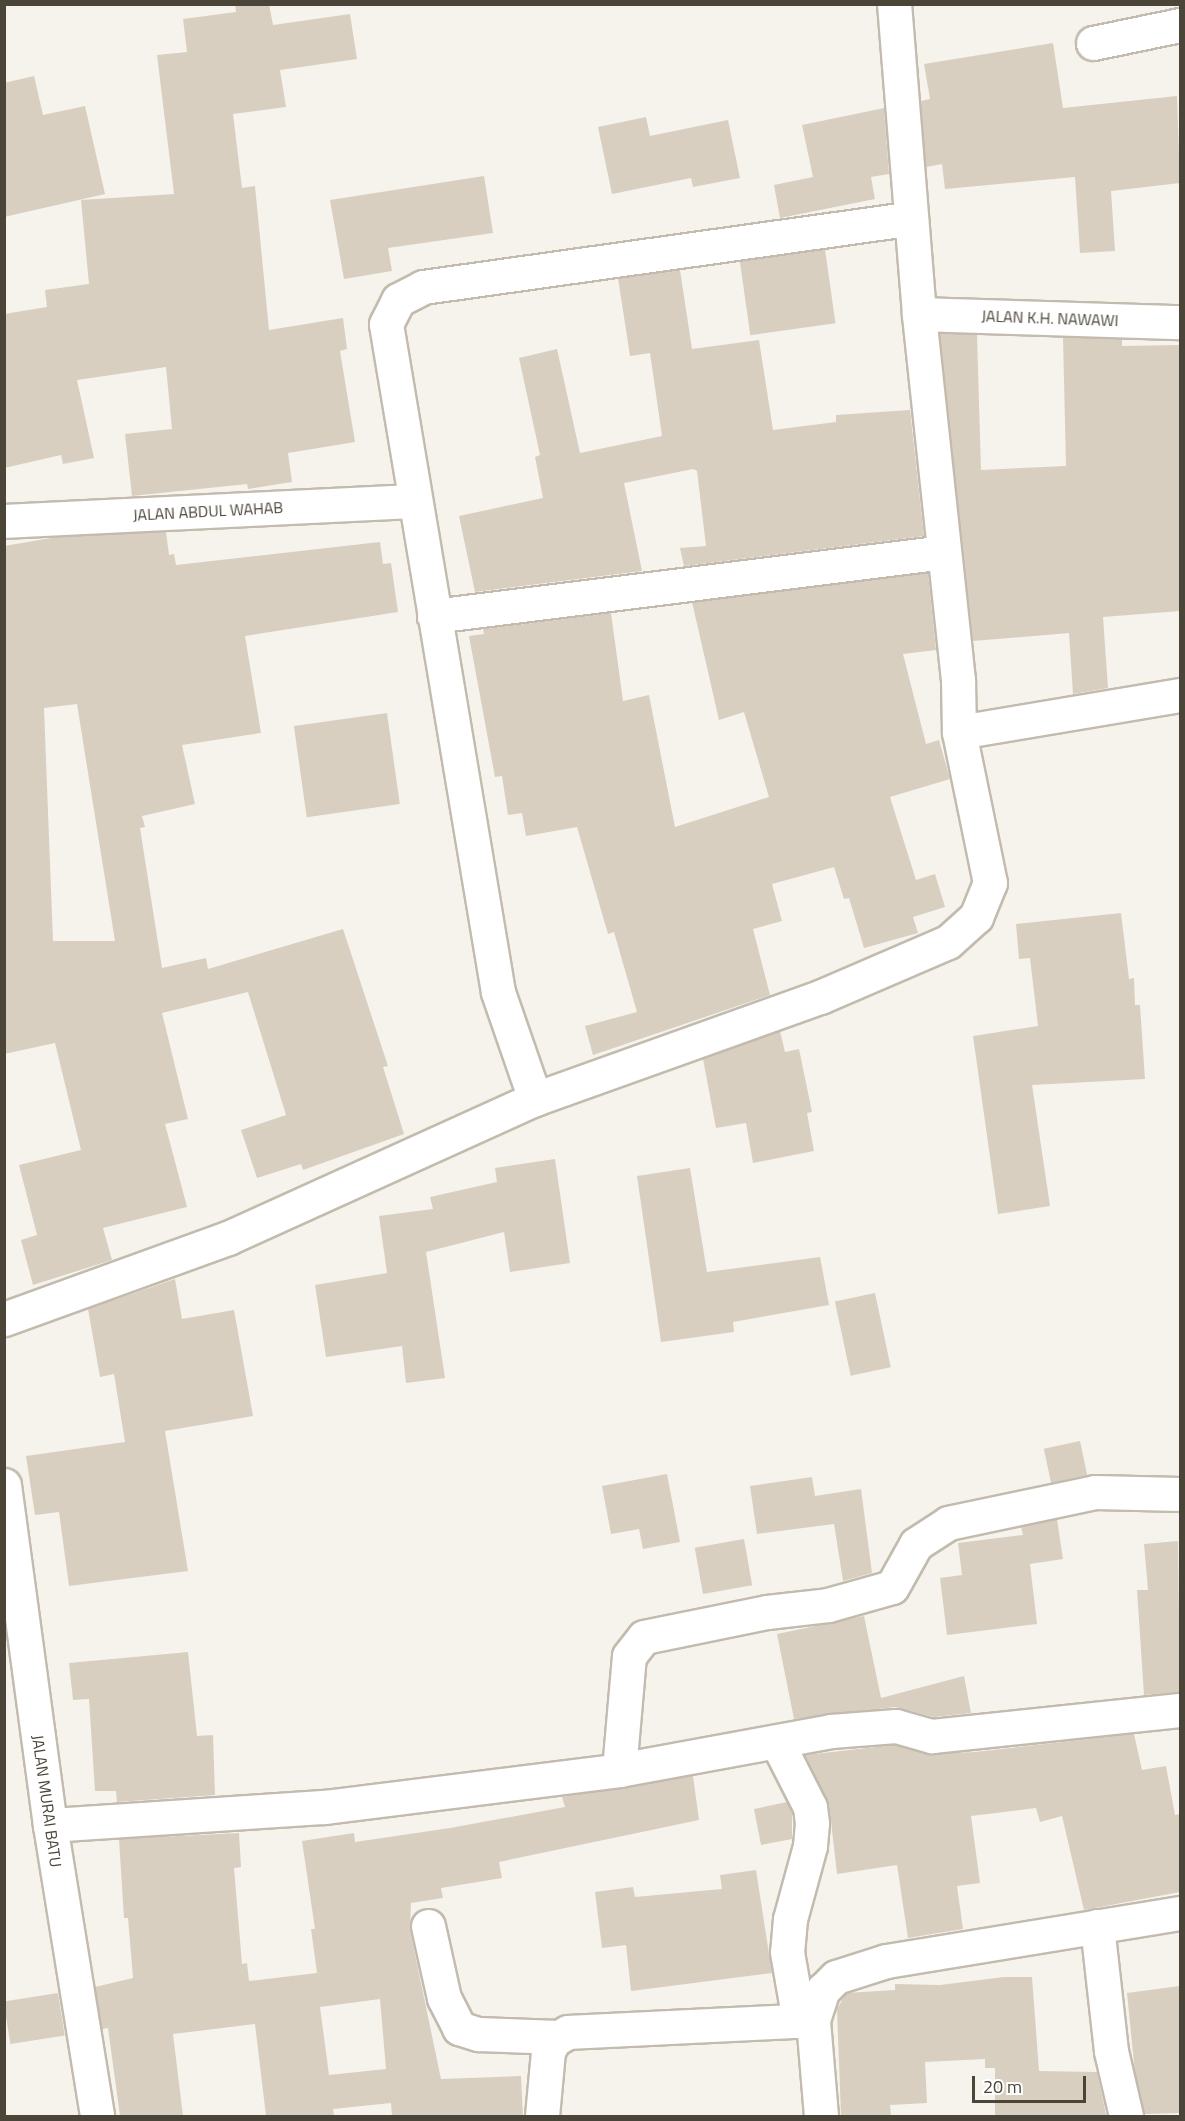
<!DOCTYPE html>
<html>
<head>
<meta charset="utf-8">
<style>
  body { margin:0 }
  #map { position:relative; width:1185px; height:2121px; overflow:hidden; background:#f6f3ec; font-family:"Titillium Web",sans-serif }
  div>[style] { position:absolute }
  .building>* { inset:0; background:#d8cfc1; transform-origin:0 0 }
  .roads { filter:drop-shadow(2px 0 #c2bbae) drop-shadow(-2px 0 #c2bbae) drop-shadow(0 2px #c2bbae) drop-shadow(0 -2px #c2bbae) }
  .street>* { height:33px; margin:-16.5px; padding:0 16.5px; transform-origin:16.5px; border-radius:16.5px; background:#fff }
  span { translate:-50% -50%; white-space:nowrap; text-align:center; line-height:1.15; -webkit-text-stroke:4.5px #fff; paint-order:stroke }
  .street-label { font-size:16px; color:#4b4439 }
  .frame { position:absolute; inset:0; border:6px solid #4b4439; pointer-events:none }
  .scale { position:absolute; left:972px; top:2076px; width:114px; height:27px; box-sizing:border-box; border:3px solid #4b4439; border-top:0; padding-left:8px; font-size:18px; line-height:21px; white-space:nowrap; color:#4b4439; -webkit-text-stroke:4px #fff; paint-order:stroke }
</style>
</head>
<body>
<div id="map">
  <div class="building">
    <div style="clip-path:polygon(235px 4px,269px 4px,273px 25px,350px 14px,357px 59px,280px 70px,286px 107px,233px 114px,242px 188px,255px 186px,269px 330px,343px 318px,347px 349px,340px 351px,355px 442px,288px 453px,292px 482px,248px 489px,247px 484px,132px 496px,125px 434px,172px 429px,166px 367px,77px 380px,94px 458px,63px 464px,61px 455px,4px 468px,4px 314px,47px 307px,45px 290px,89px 284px,81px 200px,174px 194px,157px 55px,187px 52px,183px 19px,236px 12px)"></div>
    <div style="clip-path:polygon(1053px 43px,1063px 108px,1177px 96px,1180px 183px,1111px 191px,1115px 251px,1080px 253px,1075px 177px,945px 189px,942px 164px,926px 167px,921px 101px,930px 99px,924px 64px)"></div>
    <div style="clip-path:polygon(34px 76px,43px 115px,85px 106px,105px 194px,4px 217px,4px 83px)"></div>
    <div style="clip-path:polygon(884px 108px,889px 174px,871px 177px,875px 199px,780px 218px,774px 185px,813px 177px,802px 125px)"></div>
    <div style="clip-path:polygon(646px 117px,650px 136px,728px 120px,740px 178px,693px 187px,691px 178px,612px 194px,598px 127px)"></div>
    <div style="clip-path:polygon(484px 176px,493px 233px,388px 248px,392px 271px,344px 279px,330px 200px)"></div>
    <div style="left:825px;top:249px;width:75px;height:86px;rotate:82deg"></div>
    <div style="clip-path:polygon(680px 270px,692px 349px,759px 340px,773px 430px,836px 422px,836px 415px,910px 410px,924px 536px,684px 566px,680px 548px,706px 546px,697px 471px,693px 469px,624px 483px,642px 571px,475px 592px,459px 516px,543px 498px,535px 457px,540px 455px,519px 358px,557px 349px,580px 453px,662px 436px,650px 353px,630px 356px,618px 278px)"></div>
    <div style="clip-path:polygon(940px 333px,977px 335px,981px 470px,1066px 466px,1063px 337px,1122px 339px,1122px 346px,1180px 345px,1180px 611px,1103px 617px,1108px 688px,1073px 694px,1069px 633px,973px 641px)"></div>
    <div style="clip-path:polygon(evenodd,166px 532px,169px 555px,174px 554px,176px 565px,380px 542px,383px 564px,391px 563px,398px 612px,245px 636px,261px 733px,182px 745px,195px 804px,142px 816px,145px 827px,140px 828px,162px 968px,206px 958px,208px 969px,343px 929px,388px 1066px,383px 1067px,404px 1134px,303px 1170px,301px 1164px,257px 1178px,241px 1130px,286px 1115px,248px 992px,162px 1013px,188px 1119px,165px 1124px,187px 1207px,103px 1228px,112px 1260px,33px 1285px,21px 1240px,37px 1235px,19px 1165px,81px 1150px,55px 1043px,4px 1054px,4px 546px,57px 537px,166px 532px,77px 704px,115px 941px,53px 941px,44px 708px,77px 704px)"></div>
    <div style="clip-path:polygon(928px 573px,936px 650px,903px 654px,926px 744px,939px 740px,950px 779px,890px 797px,916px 880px,935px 874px,945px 907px,913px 917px,918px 933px,864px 948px,849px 898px,844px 899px,834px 867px,772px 884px,782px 921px,753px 929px,770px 995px,593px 1055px,585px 1026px,637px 1012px,614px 932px,608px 934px,577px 827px,526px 836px,522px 813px,508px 815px,502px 776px,495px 777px,469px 636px,484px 634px,483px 629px,611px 613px,623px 701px,649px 695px,675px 827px,769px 797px,744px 712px,719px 720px,692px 602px)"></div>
    <div style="left:387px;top:713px;width:92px;height:94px;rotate:82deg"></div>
    <div style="clip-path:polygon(1121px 913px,1129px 979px,1134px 978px,1135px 1005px,1140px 1005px,1145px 1079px,1032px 1085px,1050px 1206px,998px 1214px,973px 1036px,1038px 1026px,1030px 958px,1019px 959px,1016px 924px)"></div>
    <div style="clip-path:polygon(780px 1031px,785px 1052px,799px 1049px,812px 1112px,807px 1113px,814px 1151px,753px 1163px,746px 1123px,716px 1128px,703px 1059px)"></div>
    <div style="clip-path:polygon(555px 1159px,570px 1263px,510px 1272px,504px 1232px,426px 1252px,445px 1378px,406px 1383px,402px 1346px,326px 1357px,315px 1285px,387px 1273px,379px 1216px,433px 1209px,430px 1197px,497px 1182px,495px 1168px)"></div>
    <div style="clip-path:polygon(690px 1168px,707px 1272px,820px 1257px,829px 1305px,733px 1322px,734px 1332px,661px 1342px,637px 1176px)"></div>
    <div style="clip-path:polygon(175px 1279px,182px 1319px,234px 1310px,253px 1416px,165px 1431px,188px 1571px,69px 1586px,59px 1512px,35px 1515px,26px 1456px,125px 1442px,114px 1374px,100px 1377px,88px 1309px)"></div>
    <div style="left:875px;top:1293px;width:76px;height:41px;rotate:78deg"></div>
    <div style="left:1080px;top:1441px;width:35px;height:37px;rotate:78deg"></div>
    <div style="clip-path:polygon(667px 1474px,680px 1542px,643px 1549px,639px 1529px,611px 1534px,602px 1486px)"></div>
    <div style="clip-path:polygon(812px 1477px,815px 1496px,861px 1489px,872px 1573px,843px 1581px,834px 1524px,757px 1534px,750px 1486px)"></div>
    <div style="clip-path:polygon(1057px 1519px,1063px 1559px,1030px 1564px,1037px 1624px,947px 1635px,940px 1578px,962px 1575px,958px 1543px,1023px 1535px,1021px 1527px)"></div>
    <div style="left:744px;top:1539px;width:47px;height:50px;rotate:80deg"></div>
    <div style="clip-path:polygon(1178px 1541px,1180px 1692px,1144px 1695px,1137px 1590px,1148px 1590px,1144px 1544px)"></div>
    <div style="clip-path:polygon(864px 1616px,881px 1698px,964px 1676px,971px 1713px,934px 1717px,895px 1707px,794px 1719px,777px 1634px)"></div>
    <div style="clip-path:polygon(188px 1652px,197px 1736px,213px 1735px,215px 1795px,117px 1802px,116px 1791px,95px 1791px,89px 1699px,73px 1700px,69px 1663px)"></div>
    <div style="clip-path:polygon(1134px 1734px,1142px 1770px,1166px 1766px,1175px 1815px,1180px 1814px,1180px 1892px,1084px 1910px,1062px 1816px,1040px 1822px,1036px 1808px,971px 1816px,980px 1883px,957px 1886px,963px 1929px,908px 1938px,897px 1865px,837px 1874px,829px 1804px,805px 1755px,894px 1745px,927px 1754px,975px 1752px)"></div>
    <div style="clip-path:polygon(evenodd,693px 1776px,699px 1820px,499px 1862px,502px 1878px,441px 1888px,443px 1898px,411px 1903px,410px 1930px,441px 2079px,521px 2076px,523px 2116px,392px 2116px,391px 2103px,333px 2109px,334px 2116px,266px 2116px,255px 2024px,173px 2034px,183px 2116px,120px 2116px,108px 2028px,102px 2029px,95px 1987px,133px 1978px,128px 1918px,124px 1918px,119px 1839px,239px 1833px,241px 1867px,234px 1868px,242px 1964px,247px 1963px,249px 1981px,317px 1973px,311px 1929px,315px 1929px,302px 1841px,354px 1833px,355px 1842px,450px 1828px,565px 1807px,562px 1797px,693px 1776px,380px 1999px,386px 2069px,329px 2075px,320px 2007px,380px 1999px)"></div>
    <div style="clip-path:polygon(787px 1802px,792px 1813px,792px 1839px,761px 1845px,754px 1809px)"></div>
    <div style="clip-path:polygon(756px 1870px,772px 1973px,631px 1991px,626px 1945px,602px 1948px,595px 1892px,633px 1887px,635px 1897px,722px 1889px,720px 1875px)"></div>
    <div style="clip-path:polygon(1004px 1977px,1032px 1977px,1039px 2071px,1097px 2072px,1106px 2115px,995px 2116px,995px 2068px,985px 2068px,985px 2059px,925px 2062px,927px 2103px,890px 2105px,891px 2116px,841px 2116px,837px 2009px,846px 1993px,895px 1990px,895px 1984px,940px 1985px)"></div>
    <div style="clip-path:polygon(1180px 1986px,1180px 2113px,1144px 2114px,1135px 2073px,1127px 1993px)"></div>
    <div style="left:58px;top:1993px;width:43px;height:55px;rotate:81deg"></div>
  </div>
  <div class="roads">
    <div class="street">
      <div style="left:1093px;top:43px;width:89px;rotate:-11.7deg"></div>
      <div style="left:919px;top:314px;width:261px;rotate:1.8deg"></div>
      <div style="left:4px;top:521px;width:408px;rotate:-2.8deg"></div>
      <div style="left:434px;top:616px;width:514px;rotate:-7.15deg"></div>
      <div style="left:959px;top:732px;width:224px;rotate:-9.5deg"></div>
      <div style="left:535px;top:1099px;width:113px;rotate:-109.1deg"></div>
      <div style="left:498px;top:992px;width:677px;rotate:-99.52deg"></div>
      <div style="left:386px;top:324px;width:27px;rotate:-63deg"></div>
      <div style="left:398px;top:300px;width:28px;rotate:-27deg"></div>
      <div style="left:423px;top:287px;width:493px;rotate:-8deg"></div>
      <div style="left:4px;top:1319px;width:238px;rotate:-19.9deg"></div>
      <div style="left:228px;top:1238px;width:337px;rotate:-24.4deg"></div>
      <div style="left:535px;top:1099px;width:303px;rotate:-19.7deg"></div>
      <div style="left:820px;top:997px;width:139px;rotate:-23.3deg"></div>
      <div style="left:948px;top:942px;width:38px;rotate:-42deg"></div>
      <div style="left:976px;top:917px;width:37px;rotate:-68deg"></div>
      <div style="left:990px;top:883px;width:154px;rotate:-101.6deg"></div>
      <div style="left:959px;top:732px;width:52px;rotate:-91.1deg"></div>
      <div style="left:958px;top:680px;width:368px;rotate:-96.1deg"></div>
      <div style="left:919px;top:314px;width:311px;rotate:-94.6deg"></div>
      <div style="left:4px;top:1485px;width:343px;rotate:82.3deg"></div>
      <div style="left:50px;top:1825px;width:295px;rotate:80.8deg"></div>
      <div style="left:777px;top:1742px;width:73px;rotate:63.1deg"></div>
      <div style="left:810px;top:1807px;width:16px;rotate:83deg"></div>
      <div style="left:812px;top:1823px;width:23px;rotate:95deg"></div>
      <div style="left:810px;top:1846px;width:76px;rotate:105.3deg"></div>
      <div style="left:790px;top:1919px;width:33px;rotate:95deg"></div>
      <div style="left:787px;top:1952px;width:70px;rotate:80.1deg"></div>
      <div style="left:619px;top:1770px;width:114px;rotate:-85deg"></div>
      <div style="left:629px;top:1656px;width:24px;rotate:-52deg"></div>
      <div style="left:644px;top:1637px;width:126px;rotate:-11.5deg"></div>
      <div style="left:767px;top:1612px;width:61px;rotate:-6.5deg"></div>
      <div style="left:828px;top:1605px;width:66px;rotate:-15.7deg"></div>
      <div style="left:892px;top:1587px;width:49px;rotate:-60.8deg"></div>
      <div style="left:916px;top:1544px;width:38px;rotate:-33deg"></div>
      <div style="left:948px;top:1523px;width:150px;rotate:-11.9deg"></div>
      <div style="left:1095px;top:1492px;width:85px;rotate:1.3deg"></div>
      <div style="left:50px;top:1825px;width:275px;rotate:-3.8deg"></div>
      <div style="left:324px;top:1807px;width:297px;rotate:-7.1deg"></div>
      <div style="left:619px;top:1770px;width:216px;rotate:-10.4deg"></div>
      <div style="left:831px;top:1731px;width:65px;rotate:-4.4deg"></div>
      <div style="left:896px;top:1726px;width:37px;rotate:16deg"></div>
      <div style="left:932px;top:1736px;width:249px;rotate:-6deg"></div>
      <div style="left:428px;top:1926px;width:74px;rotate:77.5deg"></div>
      <div style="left:444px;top:1998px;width:34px;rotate:63deg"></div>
      <div style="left:459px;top:2028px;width:20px;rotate:18deg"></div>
      <div style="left:478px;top:2034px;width:80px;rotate:2.1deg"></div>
      <div style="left:1097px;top:1926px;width:126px;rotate:83.6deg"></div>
      <div style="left:1111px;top:2051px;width:67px;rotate:77deg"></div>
      <div style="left:542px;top:2116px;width:65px;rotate:-84.7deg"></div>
      <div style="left:548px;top:2051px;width:13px;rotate:-61deg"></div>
      <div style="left:554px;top:2040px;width:16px;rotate:-30deg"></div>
      <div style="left:568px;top:2032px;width:245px;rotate:-2.8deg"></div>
      <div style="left:821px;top:2116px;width:96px;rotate:-94.8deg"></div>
      <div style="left:813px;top:2020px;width:32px;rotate:-72deg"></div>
      <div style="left:823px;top:1990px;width:18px;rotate:-45deg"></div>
      <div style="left:836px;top:1977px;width:52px;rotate:-17.7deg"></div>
      <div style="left:886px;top:1961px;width:298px;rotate:-9.3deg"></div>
    </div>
  </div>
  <div class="street-label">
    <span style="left:1050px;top:318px;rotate:2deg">JALAN K.H. NAWAWI</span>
    <span style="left:208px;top:511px;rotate:-3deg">JALAN ABDUL WAHAB</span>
    <span style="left:47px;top:1801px;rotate:82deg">JALAN MURAI BATU</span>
  </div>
  <div class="frame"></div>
  <div class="scale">20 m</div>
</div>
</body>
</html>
